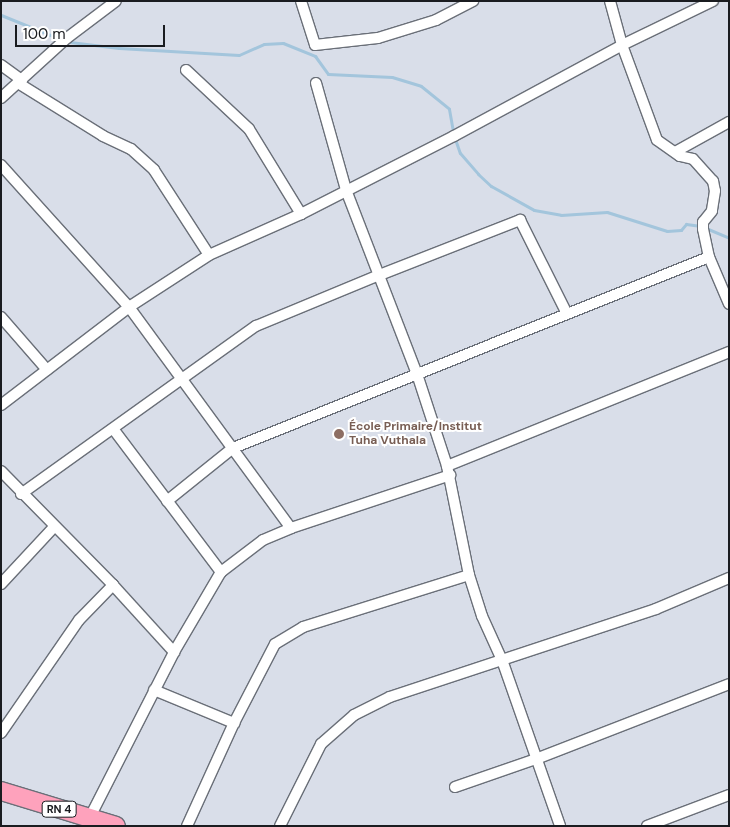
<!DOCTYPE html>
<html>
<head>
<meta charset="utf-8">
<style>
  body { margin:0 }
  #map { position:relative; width:730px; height:827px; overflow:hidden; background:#d9dee9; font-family:"DM Sans",sans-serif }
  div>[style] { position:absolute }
  .stream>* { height:3px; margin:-1.5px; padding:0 1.5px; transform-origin:1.5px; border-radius:1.5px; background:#a3c5dc }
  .roads { filter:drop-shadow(1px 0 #6a6f78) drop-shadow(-1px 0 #6a6f78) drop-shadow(0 1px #6a6f78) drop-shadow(0 -1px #6a6f78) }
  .minor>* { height:10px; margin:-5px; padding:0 5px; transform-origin:5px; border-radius:5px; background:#fff }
  .trunk>* { height:18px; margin:-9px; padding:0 9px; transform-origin:9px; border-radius:9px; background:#fea2bc }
  .dots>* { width:14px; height:14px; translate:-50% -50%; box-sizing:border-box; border:2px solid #fff; border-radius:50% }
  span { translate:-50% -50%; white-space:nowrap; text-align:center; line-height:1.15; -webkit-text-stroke:4px #fff; paint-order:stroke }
  .shield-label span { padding:1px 4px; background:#fff; border:1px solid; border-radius:4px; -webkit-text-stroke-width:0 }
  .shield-label { font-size:11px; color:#1a1c20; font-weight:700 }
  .education-label { font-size:12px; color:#785e54; font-weight:700 }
  .left { translate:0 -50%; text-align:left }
  .frame { position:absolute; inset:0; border:2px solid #1a1c20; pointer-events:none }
  .scale { position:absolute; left:15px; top:25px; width:150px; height:22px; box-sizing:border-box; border:2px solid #1a1c20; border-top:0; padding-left:6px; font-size:15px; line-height:18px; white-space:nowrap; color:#1a1c20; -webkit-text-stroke:4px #fff; paint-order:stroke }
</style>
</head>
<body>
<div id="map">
  <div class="stream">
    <div style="left:1px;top:15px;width:67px;rotate:22deg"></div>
    <div style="left:70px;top:42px;width:49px;rotate:7deg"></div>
    <div style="left:119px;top:48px;width:120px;rotate:3.3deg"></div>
    <div style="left:239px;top:55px;width:27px;rotate:-24deg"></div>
    <div style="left:264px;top:44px;width:19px;rotate:-3deg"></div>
    <div style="left:283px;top:43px;width:35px;rotate:22deg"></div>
    <div style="left:315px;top:56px;width:22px;rotate:54deg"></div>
    <div style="left:328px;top:74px;width:64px;rotate:2.7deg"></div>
    <div style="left:392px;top:77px;width:30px;rotate:17deg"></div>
    <div style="left:421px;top:86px;width:36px;rotate:39deg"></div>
    <div style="left:449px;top:109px;width:27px;rotate:80deg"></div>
    <div style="left:454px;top:136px;width:18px;rotate:71deg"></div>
    <div style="left:460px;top:153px;width:28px;rotate:49deg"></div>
    <div style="left:478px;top:174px;width:18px;rotate:43deg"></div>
    <div style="left:491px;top:186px;width:49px;rotate:29.2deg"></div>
    <div style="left:534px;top:210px;width:27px;rotate:10deg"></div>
    <div style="left:561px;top:215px;width:46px;rotate:-3.7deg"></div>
    <div style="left:607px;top:212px;width:63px;rotate:17.6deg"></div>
    <div style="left:667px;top:231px;width:14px;rotate:-4deg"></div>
    <div style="left:681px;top:230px;width:8px;rotate:-50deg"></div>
    <div style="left:686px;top:224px;width:15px;rotate:8deg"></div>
    <div style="left:701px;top:226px;width:30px;rotate:23deg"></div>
  </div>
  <div class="roads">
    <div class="minor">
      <div style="left:301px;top:1px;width:46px;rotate:72.3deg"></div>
      <div style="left:315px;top:45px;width:63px;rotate:-6.3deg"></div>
      <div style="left:378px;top:38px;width:61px;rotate:-17.2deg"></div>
      <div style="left:436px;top:20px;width:42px;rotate:-27.2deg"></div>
      <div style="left:610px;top:1px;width:46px;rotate:74.7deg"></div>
      <div style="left:622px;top:45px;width:101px;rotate:69.8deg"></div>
      <div style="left:657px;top:140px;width:28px;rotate:35deg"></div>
      <div style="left:680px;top:156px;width:13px;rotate:13deg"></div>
      <div style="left:693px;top:159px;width:30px;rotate:48deg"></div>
      <div style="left:713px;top:181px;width:10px;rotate:79deg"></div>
      <div style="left:715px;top:191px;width:20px;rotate:99deg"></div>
      <div style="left:712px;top:211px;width:14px;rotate:129deg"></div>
      <div style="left:703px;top:222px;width:7px;rotate:90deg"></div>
      <div style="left:703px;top:229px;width:29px;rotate:78deg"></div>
      <div style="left:709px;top:257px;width:51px;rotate:66.9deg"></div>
      <div style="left:1px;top:65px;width:26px;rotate:36deg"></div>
      <div style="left:186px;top:70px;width:86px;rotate:43.1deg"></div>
      <div style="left:249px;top:129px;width:100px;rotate:58.5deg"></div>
      <div style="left:18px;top:83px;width:100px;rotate:31.9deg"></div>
      <div style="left:103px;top:136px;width:31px;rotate:25deg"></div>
      <div style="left:131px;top:149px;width:31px;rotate:42deg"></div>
      <div style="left:154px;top:170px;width:101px;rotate:57.1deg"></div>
      <div style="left:316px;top:83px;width:111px;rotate:74.3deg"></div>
      <div style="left:346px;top:190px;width:197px;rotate:68.9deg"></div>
      <div style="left:417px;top:374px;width:97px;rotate:71.9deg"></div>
      <div style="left:447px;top:466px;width:111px;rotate:78.6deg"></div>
      <div style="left:469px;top:575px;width:43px;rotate:72.4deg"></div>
      <div style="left:482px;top:616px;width:48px;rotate:65.6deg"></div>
      <div style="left:502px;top:660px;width:176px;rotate:70.7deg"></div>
      <div style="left:1px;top:98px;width:89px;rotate:-42.3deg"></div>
      <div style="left:67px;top:38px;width:61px;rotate:-37.1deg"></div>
      <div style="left:675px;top:152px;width:62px;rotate:-29.1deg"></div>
      <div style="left:1px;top:165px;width:191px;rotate:48deg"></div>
      <div style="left:129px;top:307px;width:274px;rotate:53.8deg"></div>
      <div style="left:1px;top:317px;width:70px;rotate:49deg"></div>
      <div style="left:1px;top:405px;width:161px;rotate:-37.4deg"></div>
      <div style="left:129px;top:307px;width:95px;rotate:-33deg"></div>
      <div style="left:209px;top:255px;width:101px;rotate:-24deg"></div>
      <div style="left:301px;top:214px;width:172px;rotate:-27deg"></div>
      <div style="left:454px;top:136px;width:191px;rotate:-28.4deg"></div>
      <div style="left:622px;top:45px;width:101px;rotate:-25.8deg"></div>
      <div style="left:114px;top:430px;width:178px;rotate:53deg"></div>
      <div style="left:447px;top:466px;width:304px;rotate:-22deg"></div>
      <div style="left:1px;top:471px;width:160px;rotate:45.5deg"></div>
      <div style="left:113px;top:585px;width:91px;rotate:47.7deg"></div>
      <div style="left:21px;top:494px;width:289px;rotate:-35.6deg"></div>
      <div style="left:256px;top:326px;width:131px;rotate:-22.5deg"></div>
      <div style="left:377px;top:276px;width:154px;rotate:-21.4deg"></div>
      <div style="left:520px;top:220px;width:105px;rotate:63.4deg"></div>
      <div style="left:167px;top:501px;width:85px;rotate:-38.8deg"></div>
      <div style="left:233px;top:448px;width:513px;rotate:-21.86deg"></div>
      <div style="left:1px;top:584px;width:78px;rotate:-47.1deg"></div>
      <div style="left:154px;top:690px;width:87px;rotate:22.4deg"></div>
      <div style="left:1px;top:733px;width:137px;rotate:-55.4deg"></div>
      <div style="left:79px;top:620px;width:49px;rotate:-45.8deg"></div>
      <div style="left:455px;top:787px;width:86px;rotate:-19.1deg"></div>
      <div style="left:536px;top:759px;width:207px;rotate:-21.2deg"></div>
      <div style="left:90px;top:817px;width:185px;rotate:-63deg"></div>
      <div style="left:174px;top:652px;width:93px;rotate:-59.6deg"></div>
      <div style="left:221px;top:572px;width:53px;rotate:-37.3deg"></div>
      <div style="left:263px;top:540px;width:30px;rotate:-23deg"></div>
      <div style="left:291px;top:528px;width:168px;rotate:-18.4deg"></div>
      <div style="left:187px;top:826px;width:113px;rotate:-65.5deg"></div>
      <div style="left:234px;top:723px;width:89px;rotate:-62.6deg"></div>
      <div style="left:275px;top:644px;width:33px;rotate:-31deg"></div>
      <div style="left:303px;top:627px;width:174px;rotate:-17.4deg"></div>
      <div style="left:280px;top:826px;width:92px;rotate:-63.4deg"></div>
      <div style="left:321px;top:744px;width:44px;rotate:-41.3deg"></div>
      <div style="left:354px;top:715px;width:40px;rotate:-26.6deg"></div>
      <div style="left:390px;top:697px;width:280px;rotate:-18.3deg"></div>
      <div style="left:656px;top:609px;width:79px;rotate:-23deg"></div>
      <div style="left:647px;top:826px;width:88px;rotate:-20.7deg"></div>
    </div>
    <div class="trunk">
      <div style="left:1px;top:791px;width:120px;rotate:16.9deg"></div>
    </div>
  </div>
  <div class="dots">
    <div style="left:339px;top:434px;background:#8d6e63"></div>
  </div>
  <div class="shield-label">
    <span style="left:59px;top:809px">RN 4</span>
  </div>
  <div class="education-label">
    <span class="left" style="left:349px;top:434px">École Primaire/Institut<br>Tuha Vuthala</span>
  </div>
  <div class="frame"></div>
  <div class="scale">100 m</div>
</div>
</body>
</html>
